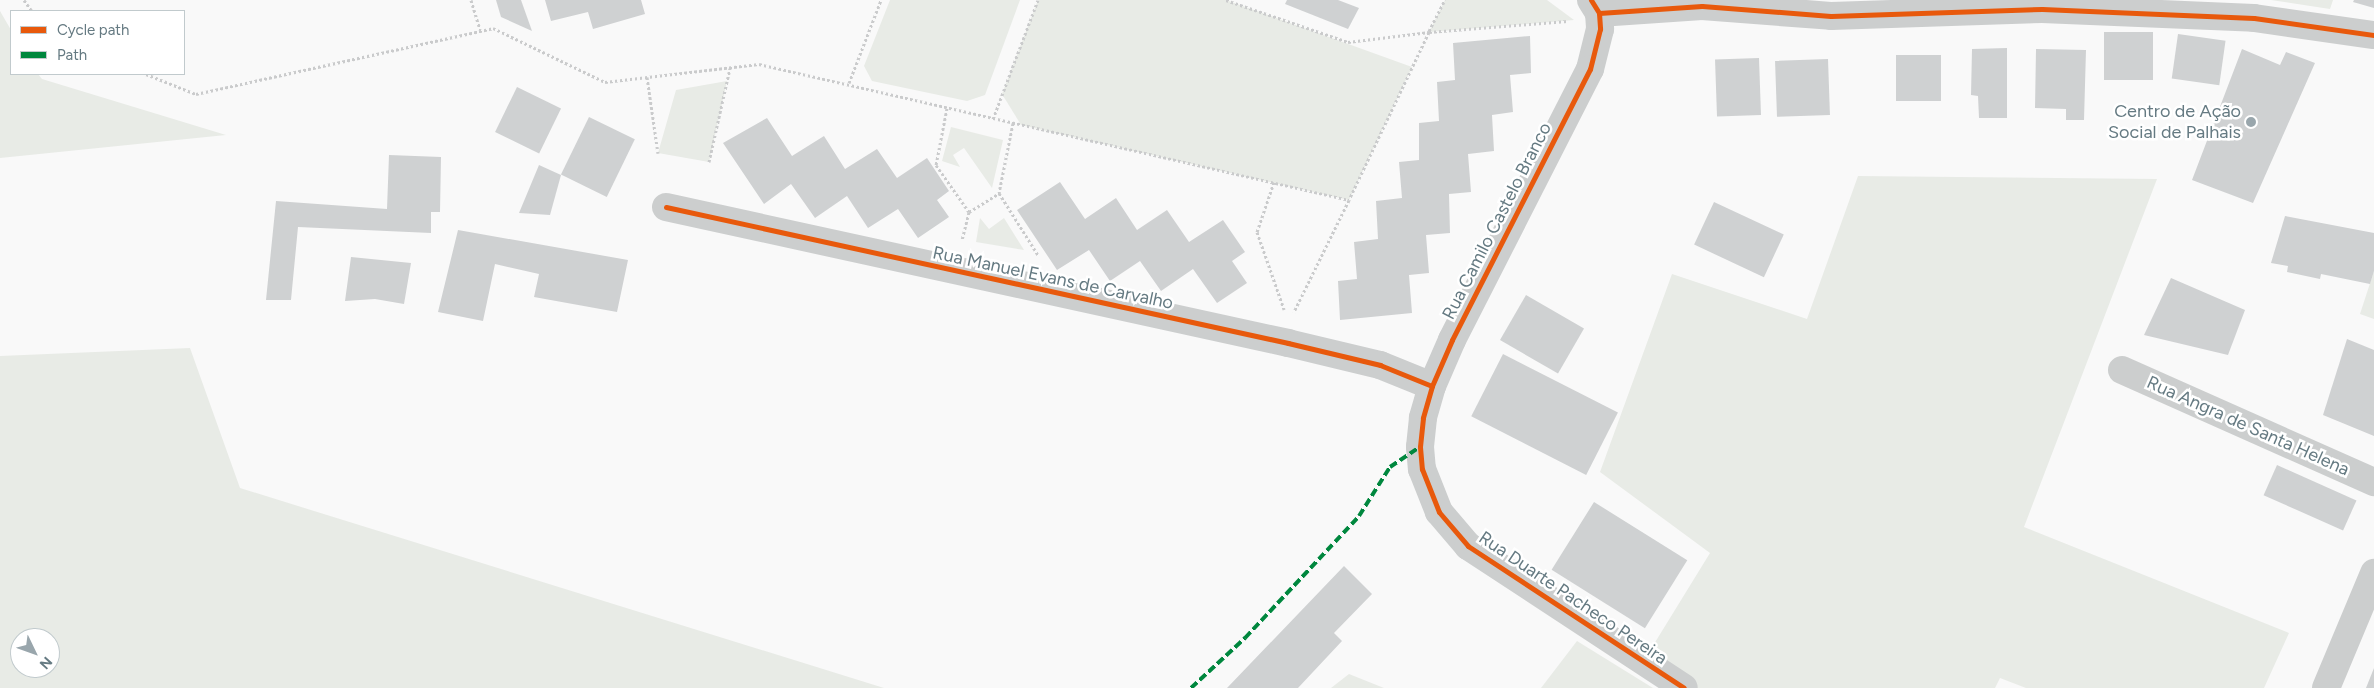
<!DOCTYPE html>
<html>
<head>
<meta charset="utf-8">
<style>
  body { margin:0 }
  #map { position:relative; width:2374px; height:688px; overflow:hidden; background:#f9f9f9; font-family:Figtree,sans-serif }
  div>[style] { position:absolute }
  .green>* { inset:0; background:#e8ebe6 }
  .building>* { inset:0; background:#cfd1d2; transform-origin:0 0 }
  .path>* { height:3px; margin-top:-1.5px; transform-origin:0; background:repeating-linear-gradient(90deg,#cacbcc 0 2.5px,transparent 0 5px) }
  .minor>* { height:28px; margin:-14px; padding:0 14px; transform-origin:14px; border-radius:14px; background:#cccece }
  .quiet>* { height:4px; margin-top:-2px; transform-origin:0; background:repeating-linear-gradient(90deg,#00873e 0 8px,transparent 0 12px) }
  .cycleway>* { height:5px; margin:-2.5px; padding:0 2.5px; transform-origin:2.5px; border-radius:2.5px; background:#e8590c }
  .dots>* { width:14px; height:14px; translate:-50% -50%; box-sizing:border-box; border:2px solid #fff; border-radius:50% }
  span { translate:-50% -50%; white-space:nowrap; text-align:center; line-height:1.15; -webkit-text-stroke:5px #fff; paint-order:stroke }
  .poi-label { font-size:18px; color:#657a82 }
  .right { translate:-100% -50%; text-align:right }
  .street-label { font-size:18px; color:#657a82 }
  .legend { position:absolute; left:10px; top:10px; width:175px; height:65px; box-sizing:border-box; background:#fff; border:1px solid #c1cacd; margin:0; padding:6px 9px; list-style:none; font-size:15px; color:#657a82 }
  .legend li { display:flex; align-items:center; gap:10px; height:25px }
  .legend b { width:25px; border:1px solid #c1cacd }
  .north { position:absolute; left:10px; top:628px; width:50px; height:50px; box-sizing:border-box; background:#fff; border:1px solid #c1cacd; border-radius:50%; rotate:132deg; font-size:14px; font-weight:700; line-height:20px; text-align:center; color:#657a82 }
  .north::after { content:''; display:block; margin:auto; width:18px; height:22px; background:#99a6ac; clip-path:polygon(50% 0,100% 100%,50% 72%,0 100%) }
</style>
</head>
<body>
<div id="map">
  <div class="green">
    <div style="clip-path:polygon(890px 0,1020px 0,985px 95px,967px 101px,872px 81px,864px 66px)"></div>
    <div style="clip-path:polygon(1038px 0,1226px 0,1412px 67px,1349px 200px,1021px 125px,1002px 94px)"></div>
    <div style="clip-path:polygon(1445px 0,1547px 0,1574px 20px,1429px 32px)"></div>
    <div style="clip-path:polygon(2271px 0,2333px 0,2330px 9px)"></div>
    <div style="clip-path:polygon(0 11px,11px 30px,11px 74px,38px 74px,42px 79px,226px 135px,0 158px)"></div>
    <div style="clip-path:polygon(727px 81px,709px 162px,658px 153px,676px 90px)"></div>
    <div style="clip-path:polygon(951px 127px,1003px 140px,992px 188px,964px 148px,953px 155px,960px 167px,942px 161px)"></div>
    <div style="clip-path:polygon(1858px 176px,2157px 179px,2024px 527px,2289px 633px,2264px 688px,2026px 688px,2000px 678px,1995px 688px,1693px 688px,1646px 657px,1710px 553px,1600px 472px,1672px 274px,1807px 319px)"></div>
    <div style="clip-path:polygon(980px 218px,989px 229px,1004px 218px,1024px 250px,976px 242px)"></div>
    <div style="clip-path:polygon(2374px 271px,2374px 319px,2360px 314px)"></div>
    <div style="clip-path:polygon(evenodd,190px 348px,240px 488px,884px 688px,0 688px,0 356px,190px 348px,20px 638px,50px 638px,50px 668px,20px 668px,20px 638px)"></div>
    <div style="clip-path:polygon(1577px 641px,1653px 688px,1541px 688px)"></div>
    <div style="clip-path:polygon(1349px 674px,1384px 688px,1331px 688px)"></div>
  </div>
  <div class="building">
    <div style="clip-path:polygon(496px 0,521px 0,532px 31px,501px 17px)"></div>
    <div style="clip-path:polygon(545px 0,641px 0,645px 14px,593px 29px,588px 12px,551px 21px)"></div>
    <div style="clip-path:polygon(1287px 0,1338px 0,1359px 8px,1348px 29px,1285px 4px)"></div>
    <div style="clip-path:polygon(2354px 0,2374px 0,2374px 8px,2353px 2px)"></div>
    <div style="left:2104px;top:32px;width:49px;height:48px"></div>
    <div style="left:2178px;top:34px;width:48px;height:45px;rotate:8deg"></div>
    <div style="clip-path:polygon(1530px 36px,1531px 73px,1510px 75px,1513px 112px,1492px 115px,1494px 151px,1468px 154px,1471px 192px,1449px 194px,1450px 233px,1426px 235px,1429px 273px,1409px 275px,1412px 313px,1340px 320px,1338px 281px,1357px 279px,1354px 242px,1378px 239px,1376px 201px,1402px 198px,1399px 162px,1419px 160px,1419px 123px,1439px 121px,1437px 82px,1455px 80px,1453px 43px)"></div>
    <div style="clip-path:polygon(2007px 48px,2007px 118px,1979px 118px,1978px 96px,1971px 95px,1972px 49px)"></div>
    <div style="clip-path:polygon(2036px 49px,2086px 50px,2084px 120px,2066px 120px,2066px 109px,2035px 108px)"></div>
    <div style="clip-path:polygon(2242px 49px,2280px 65px,2286px 52px,2315px 63px,2253px 203px,2192px 180px)"></div>
    <div style="left:1896px;top:55px;width:45px;height:46px"></div>
    <div style="left:1759px;top:58px;width:57px;height:44px;rotate:88deg"></div>
    <div style="left:1828px;top:59px;width:56px;height:53px;rotate:88deg"></div>
    <div style="left:517px;top:87px;width:49px;height:50px;rotate:26deg"></div>
    <div style="left:589px;top:117px;width:51px;height:64px;rotate:26deg"></div>
    <div style="clip-path:polygon(767px 118px,792px 156px,824px 136px,845px 169px,877px 149px,897px 178px,927px 158px,949px 191px,937px 200px,949px 217px,918px 238px,898px 209px,868px 228px,847px 196px,815px 218px,791px 184px,764px 204px,723px 143px)"></div>
    <div style="clip-path:polygon(389px 155px,441px 157px,440px 212px,431px 212px,431px 233px,298px 227px,291px 300px,266px 300px,276px 201px,387px 209px)"></div>
    <div style="clip-path:polygon(539px 165px,561px 175px,550px 215px,519px 213px)"></div>
    <div style="clip-path:polygon(1060px 182px,1085px 219px,1116px 198px,1137px 230px,1167px 210px,1189px 242px,1223px 220px,1245px 252px,1232px 261px,1247px 283px,1217px 303px,1193px 269px,1161px 291px,1140px 261px,1110px 281px,1089px 250px,1057px 270px,1017px 210px)"></div>
    <div style="left:1714px;top:202px;width:77px;height:47px;rotate:25deg"></div>
    <div style="clip-path:polygon(2285px 216px,2374px 233px,2374px 271px,2370px 284px,2321px 274px,2320px 279px,2287px 272px,2288px 266px,2271px 263px)"></div>
    <div style="clip-path:polygon(458px 230px,628px 260px,617px 312px,534px 297px,539px 274px,495px 264px,483px 321px,438px 312px)"></div>
    <div style="clip-path:polygon(351px 257px,411px 263px,404px 304px,375px 299px,345px 301px)"></div>
    <div style="clip-path:polygon(2171px 278px,2245px 310px,2228px 355px,2144px 335px)"></div>
    <div style="left:1526px;top:295px;width:67px;height:52px;rotate:30deg"></div>
    <div style="clip-path:polygon(2347px 339px,2374px 350px,2374px 436px,2323px 415px)"></div>
    <div style="left:1503px;top:354px;width:129px;height:70px;rotate:27deg"></div>
    <div style="left:2277px;top:465px;width:87px;height:33px;rotate:24deg"></div>
    <div style="left:1594px;top:502px;width:110px;height:80px;rotate:32deg"></div>
    <div style="clip-path:polygon(1344px 566px,1372px 594px,1334px 633px,1342px 641px,1298px 688px,1227px 688px)"></div>
    <div style="clip-path:polygon(2374px 668px,2374px 688px,2366px 688px)"></div>
  </div>
  <div class="path">
    <div style="left:24px;top:0;width:14px;rotate:54deg"></div>
    <div style="left:471px;top:0;width:31px;rotate:73deg"></div>
    <div style="left:1226px;top:0;width:129px;rotate:19deg"></div>
    <div style="left:1348px;top:42px;width:82px;rotate:-7deg"></div>
    <div style="left:1429px;top:32px;width:186px;rotate:115.5deg"></div>
    <div style="left:1429px;top:31px;width:35px;rotate:-63deg"></div>
    <div style="left:1429px;top:32px;width:139px;rotate:-4.5deg"></div>
    <div style="left:146px;top:74px;width:54px;rotate:21.8deg"></div>
    <div style="left:196px;top:94px;width:304px;rotate:-12.5deg"></div>
    <div style="left:493px;top:28px;width:124px;rotate:25.7deg"></div>
    <div style="left:605px;top:82px;width:155px;rotate:-6.7deg"></div>
    <div style="left:759px;top:64px;width:605px;rotate:12.98deg"></div>
    <div style="left:1349px;top:200px;width:125px;rotate:116.2deg"></div>
    <div style="left:647px;top:77px;width:77px;rotate:81.8deg"></div>
    <div style="left:849px;top:83px;width:89px;rotate:-68.9deg"></div>
    <div style="left:947px;top:108px;width:58px;rotate:100.9deg"></div>
    <div style="left:936px;top:165px;width:57px;rotate:54.9deg"></div>
    <div style="left:969px;top:212px;width:29px;rotate:104deg"></div>
    <div style="left:993px;top:119px;width:127px;rotate:-69.3deg"></div>
    <div style="left:1013px;top:123px;width:71px;rotate:101.3deg"></div>
    <div style="left:999px;top:193px;width:73px;rotate:57.8deg"></div>
    <div style="left:709px;top:162px;width:96px;rotate:-77.4deg"></div>
    <div style="left:1274px;top:182px;width:53px;rotate:108.8deg"></div>
    <div style="left:1257px;top:232px;width:82px;rotate:70.7deg"></div>
    <div style="left:969px;top:212px;width:36px;rotate:-32deg"></div>
  </div>
  <div class="minor">
    <div style="left:1591px;top:0;width:15px;rotate:58deg"></div>
    <div style="left:1599px;top:13px;width:16px;rotate:86deg"></div>
    <div style="left:1600px;top:29px;width:41px;rotate:104deg"></div>
    <div style="left:1590px;top:69px;width:304px;rotate:117deg"></div>
    <div style="left:1452px;top:340px;width:50px;rotate:113.5deg"></div>
    <div style="left:1432px;top:386px;width:33px;rotate:106deg"></div>
    <div style="left:1423px;top:418px;width:29px;rotate:96deg"></div>
    <div style="left:1420px;top:447px;width:22px;rotate:85deg"></div>
    <div style="left:1422px;top:469px;width:46px;rotate:68.4deg"></div>
    <div style="left:1439px;top:512px;width:45px;rotate:49.5deg"></div>
    <div style="left:1468px;top:546px;width:258px;rotate:33.3deg"></div>
    <div style="left:1599px;top:13px;width:103px;rotate:-3.9deg"></div>
    <div style="left:1702px;top:6px;width:129px;rotate:4.4deg"></div>
    <div style="left:1831px;top:16px;width:211px;rotate:-1.9deg"></div>
    <div style="left:2042px;top:9px;width:212px;rotate:2.4deg"></div>
    <div style="left:2254px;top:18px;width:121px;rotate:8.1deg"></div>
    <div style="left:666px;top:207px;width:637px;rotate:12.33deg"></div>
    <div style="left:1288px;top:343px;width:95px;rotate:13.4deg"></div>
    <div style="left:1380px;top:365px;width:56px;rotate:22deg"></div>
    <div style="left:2122px;top:370px;width:276px;rotate:24deg"></div>
    <div style="left:2326px;top:688px;width:125px;rotate:-67.3deg"></div>
  </div>
  <div class="quiet">
    <div style="left:1191px;top:688px;width:74px;rotate:-42.8deg"></div>
    <div style="left:1245px;top:638px;width:167px;rotate:-46.9deg"></div>
    <div style="left:1359px;top:516px;width:58px;rotate:-57.7deg"></div>
    <div style="left:1390px;top:467px;width:36px;rotate:-34deg"></div>
  </div>
  <div class="cycleway">
    <div style="left:1591px;top:0;width:15px;rotate:58deg"></div>
    <div style="left:1599px;top:13px;width:16px;rotate:86deg"></div>
    <div style="left:1600px;top:29px;width:41px;rotate:104deg"></div>
    <div style="left:1590px;top:69px;width:304px;rotate:117deg"></div>
    <div style="left:1452px;top:340px;width:50px;rotate:113.5deg"></div>
    <div style="left:1432px;top:386px;width:33px;rotate:106deg"></div>
    <div style="left:1423px;top:418px;width:29px;rotate:96deg"></div>
    <div style="left:1420px;top:447px;width:22px;rotate:85deg"></div>
    <div style="left:1422px;top:469px;width:46px;rotate:68.4deg"></div>
    <div style="left:1439px;top:512px;width:45px;rotate:49.5deg"></div>
    <div style="left:1468px;top:546px;width:258px;rotate:33.3deg"></div>
    <div style="left:1599px;top:13px;width:103px;rotate:-3.9deg"></div>
    <div style="left:1702px;top:6px;width:129px;rotate:4.4deg"></div>
    <div style="left:1831px;top:16px;width:211px;rotate:-1.9deg"></div>
    <div style="left:2042px;top:9px;width:212px;rotate:2.4deg"></div>
    <div style="left:2254px;top:18px;width:121px;rotate:8.1deg"></div>
    <div style="left:666px;top:207px;width:637px;rotate:12.33deg"></div>
    <div style="left:1288px;top:343px;width:95px;rotate:13.4deg"></div>
    <div style="left:1380px;top:365px;width:56px;rotate:22deg"></div>
  </div>
  <div class="dots">
    <div style="left:2251px;top:122px;background:#99a6ac"></div>
  </div>
  <div class="poi-label">
    <span class="right" style="left:2241px;top:122px">Centro de Ação<br>Social de Palhais</span>
  </div>
  <div class="street-label">
    <span style="left:1497px;top:221px;rotate:-63deg">Rua Camilo Castelo Branco</span>
    <span style="left:1053px;top:278px;rotate:12deg">Rua Manuel Evans de Carvalho</span>
    <span style="left:2248px;top:426px;rotate:24deg">Rua Angra de Santa Helena</span>
    <span style="left:1573px;top:598px;rotate:34deg">Rua Duarte Pacheco Pereira</span>
  </div>
  <ul class="legend">
  <li><b style="height:6px;background:#e8590c"></b>Cycle path</li>
  <li><b style="height:6px;background:#00873e"></b>Path</li>
  </ul>
  <div class="north">N</div>
</div>
</body>
</html>
